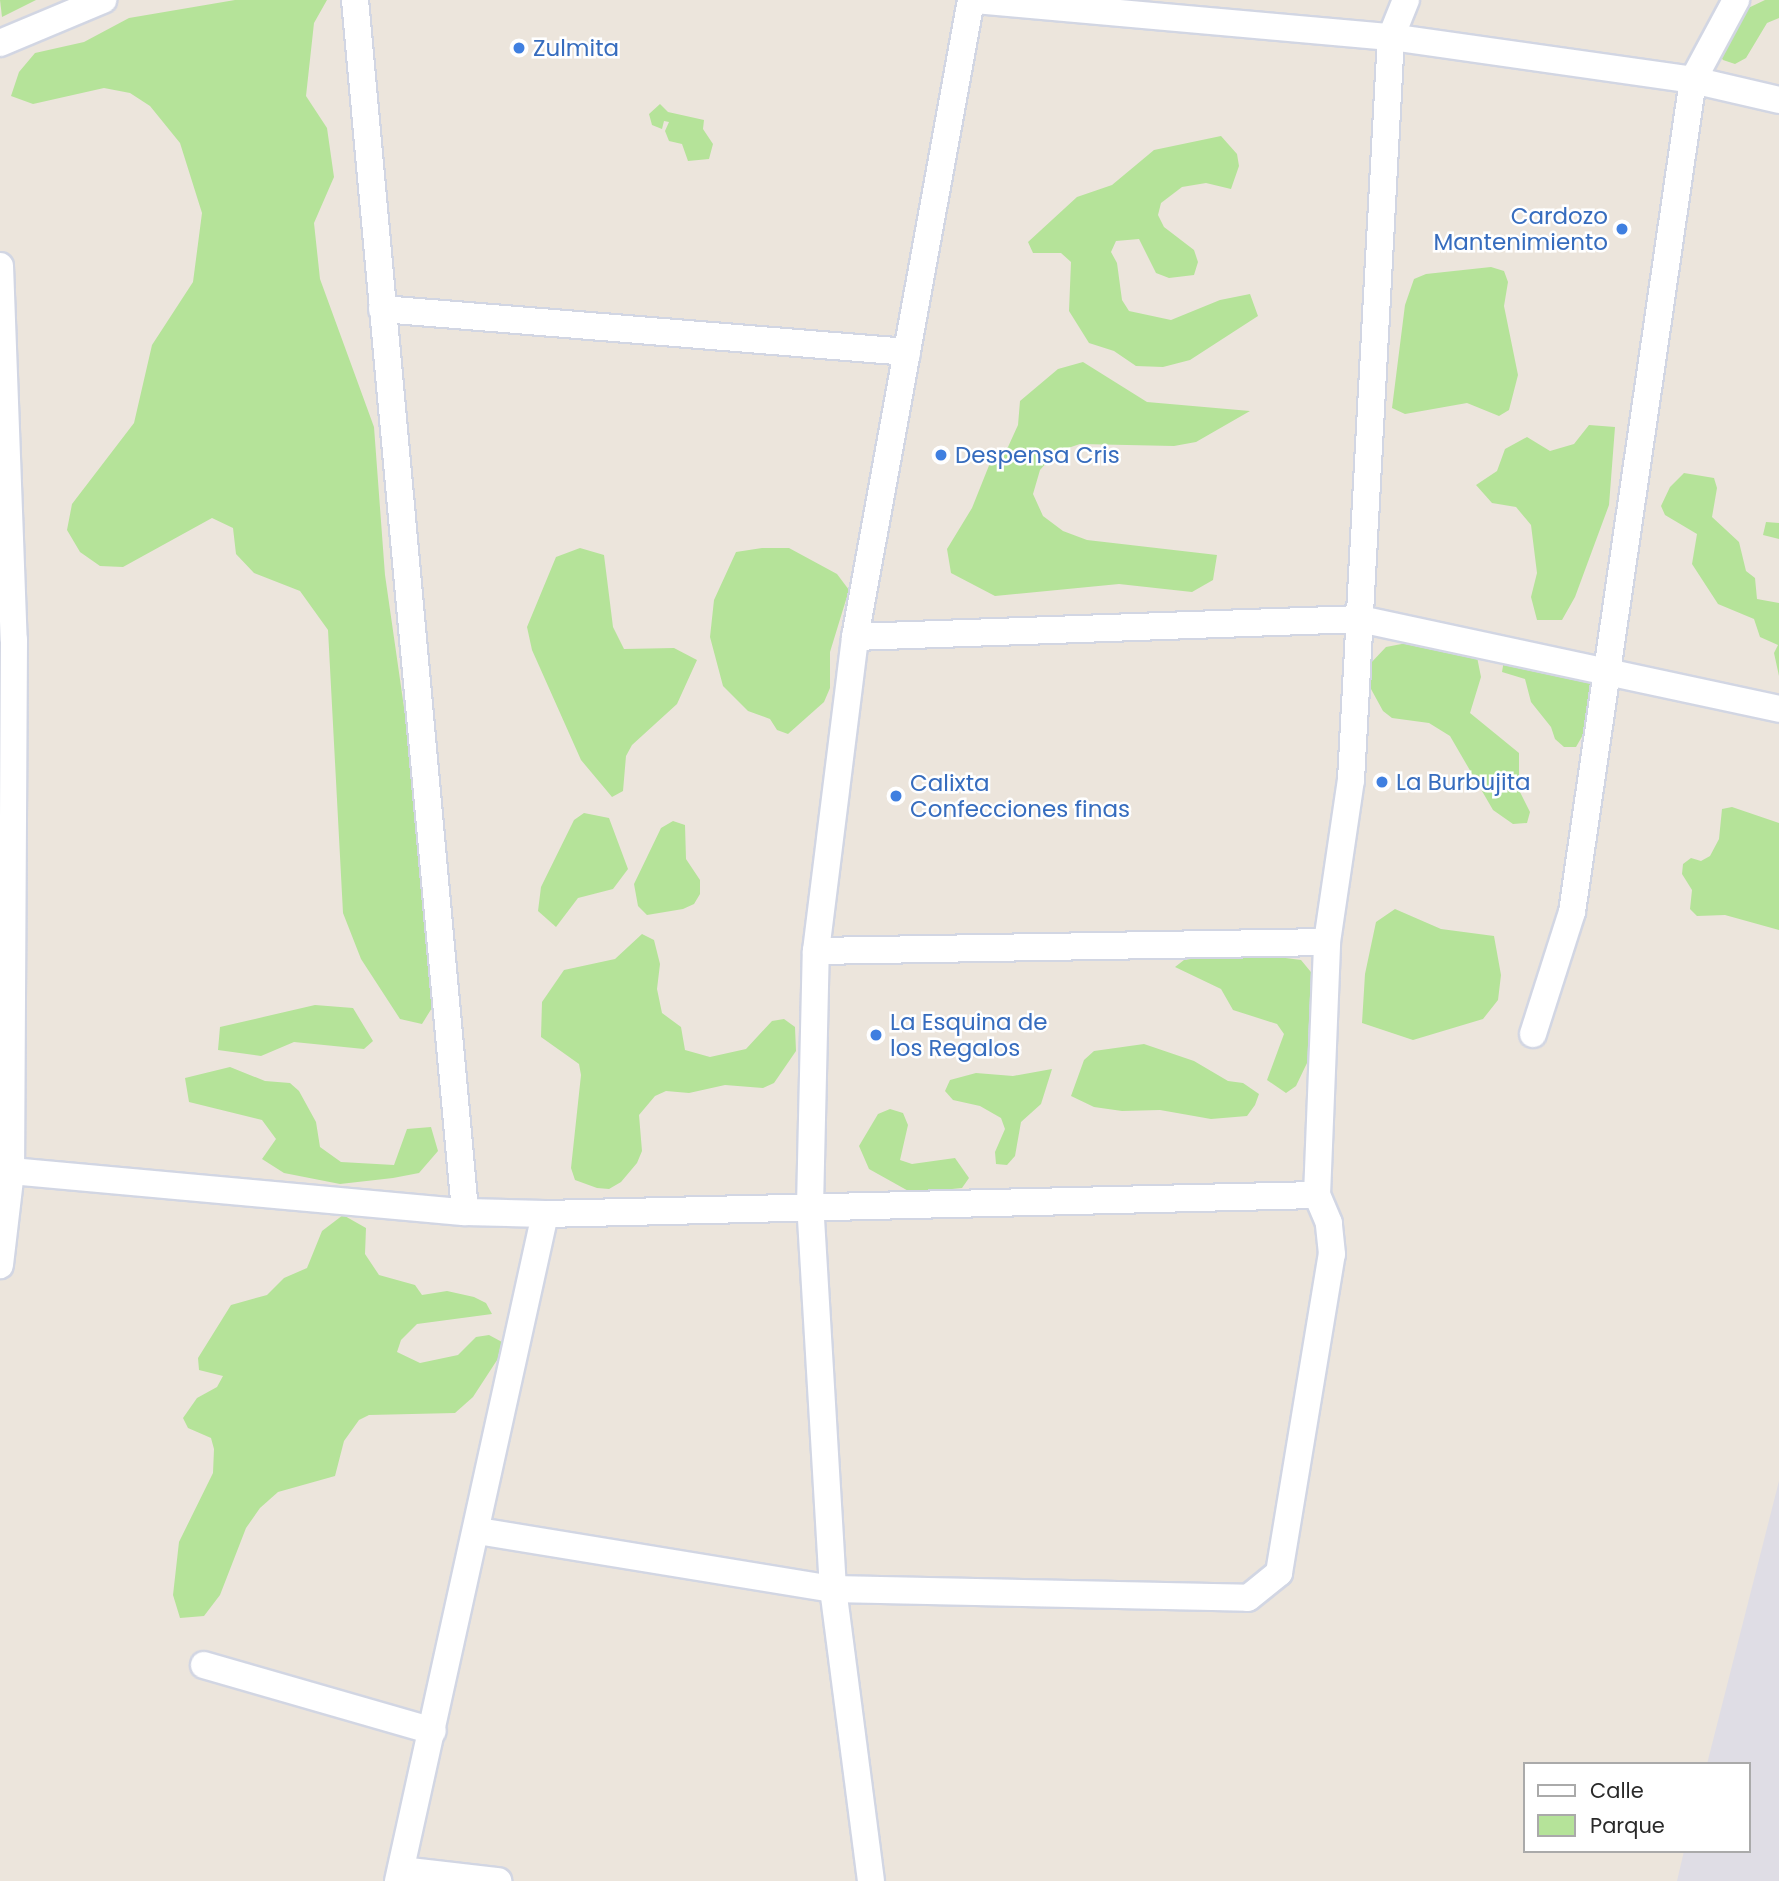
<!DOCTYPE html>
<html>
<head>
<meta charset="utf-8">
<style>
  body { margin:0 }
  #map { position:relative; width:1779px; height:1881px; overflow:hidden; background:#ece5dc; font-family:Poppins,sans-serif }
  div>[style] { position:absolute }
  .industrial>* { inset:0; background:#dfdde5 }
  .green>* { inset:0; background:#b5e399 }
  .roads { filter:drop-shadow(2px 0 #d2d6e3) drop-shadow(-2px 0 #d2d6e3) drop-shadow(0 2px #d2d6e3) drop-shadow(0 -2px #d2d6e3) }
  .minor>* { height:26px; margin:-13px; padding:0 13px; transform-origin:13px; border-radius:13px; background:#fff }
  .dots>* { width:19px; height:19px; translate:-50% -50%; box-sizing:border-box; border:4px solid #fff; border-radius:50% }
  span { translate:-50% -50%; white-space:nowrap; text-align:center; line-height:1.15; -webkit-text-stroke:5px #fff; paint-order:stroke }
  .shop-label { font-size:23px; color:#366cbe }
  .left { translate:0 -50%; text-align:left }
  .right { translate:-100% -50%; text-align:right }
  .legend { position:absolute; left:1523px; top:1762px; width:228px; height:91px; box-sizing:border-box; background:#fff; border:2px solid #aaa; margin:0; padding:9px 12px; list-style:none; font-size:21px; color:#2a2a2a }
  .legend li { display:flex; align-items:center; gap:14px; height:35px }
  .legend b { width:35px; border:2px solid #aaa }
</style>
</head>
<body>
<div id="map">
  <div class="industrial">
    <div style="clip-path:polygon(1779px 1481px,1779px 1881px,1677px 1881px,1684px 1851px,1749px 1851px,1749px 1764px,1707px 1764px)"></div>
  </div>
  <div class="green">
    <div style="clip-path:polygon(0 0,36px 0,2px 17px)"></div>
    <div style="clip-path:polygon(235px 0,327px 0,314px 23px,306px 96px,327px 128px,334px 177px,314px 223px,320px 279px,374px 427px,385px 575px,441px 965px,435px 1003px,422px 1024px,400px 1019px,361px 959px,343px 913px,328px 630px,300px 591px,254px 573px,236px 554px,233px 528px,212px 518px,123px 567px,100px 566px,80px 552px,67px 530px,72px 504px,134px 423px,152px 345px,193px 282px,202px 213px,180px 143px,150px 106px,130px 93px,104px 88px,33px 104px,11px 96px,19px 72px,35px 53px,84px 42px,129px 18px)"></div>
    <div style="clip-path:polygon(1765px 0,1779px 0,1779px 18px,1767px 23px,1746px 58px,1735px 64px,1723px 60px,1716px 50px,1744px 10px)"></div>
    <div style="clip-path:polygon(660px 104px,668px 112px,704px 120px,703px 129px,713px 144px,709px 159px,688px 161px,682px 144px,669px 141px,665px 131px,669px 122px,664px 121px,662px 129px,652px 125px,649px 114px)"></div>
    <div style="clip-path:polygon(1221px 136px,1237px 154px,1239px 166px,1231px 189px,1206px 183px,1182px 187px,1161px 203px,1158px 215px,1164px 227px,1194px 250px,1198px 262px,1194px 275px,1169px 278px,1156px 273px,1139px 239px,1116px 241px,1111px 252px,1117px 263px,1122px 300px,1129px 311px,1171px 320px,1220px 300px,1250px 294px,1258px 316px,1190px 360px,1163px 367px,1136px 366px,1114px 351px,1089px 343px,1069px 311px,1071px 262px,1061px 253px,1033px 253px,1028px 242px,1077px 197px,1112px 185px,1154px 150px)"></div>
    <div style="clip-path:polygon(1491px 267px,1504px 271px,1508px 282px,1504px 306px,1518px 375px,1509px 410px,1499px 416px,1467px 403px,1405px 414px,1392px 408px,1405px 305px,1414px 279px,1426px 274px)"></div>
    <div style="clip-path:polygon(1083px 362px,1147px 402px,1250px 411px,1196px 442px,1174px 446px,1080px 444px,1056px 452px,1040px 470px,1033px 494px,1043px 516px,1063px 531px,1087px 540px,1217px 555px,1213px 580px,1192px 592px,1119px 584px,995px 596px,951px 573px,947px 549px,972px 508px,990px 463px,1008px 447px,1018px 425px,1020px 401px,1058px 369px)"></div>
    <div style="clip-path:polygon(1589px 425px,1615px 427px,1609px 505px,1575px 597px,1562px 620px,1537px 620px,1531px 597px,1537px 573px,1531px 525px,1516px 507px,1492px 503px,1476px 485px,1497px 471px,1505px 449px,1527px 437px,1550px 451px,1574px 444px)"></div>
    <div style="clip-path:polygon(1684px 473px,1714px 478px,1717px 488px,1712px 517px,1739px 542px,1746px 571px,1755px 578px,1757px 599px,1779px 603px,1779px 676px,1774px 653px,1778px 645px,1760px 637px,1754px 619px,1718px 604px,1692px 564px,1697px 534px,1665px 515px,1661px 506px,1670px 487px)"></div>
    <div style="clip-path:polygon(1766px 522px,1779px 523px,1779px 539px,1763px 535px)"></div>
    <div style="clip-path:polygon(580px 548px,604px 555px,613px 627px,624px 649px,674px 648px,697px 660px,677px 704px,632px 745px,626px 756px,623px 791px,612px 797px,581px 760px,532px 650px,527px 627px,556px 557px)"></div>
    <div style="clip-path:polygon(762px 548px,789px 548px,837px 574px,849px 590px,830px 652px,830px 688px,824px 702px,788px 734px,777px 730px,770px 719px,748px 711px,723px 686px,710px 637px,714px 600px,736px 552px)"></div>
    <div style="clip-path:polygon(1412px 642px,1477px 657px,1481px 677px,1470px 713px,1519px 753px,1519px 790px,1530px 812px,1527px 823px,1513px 824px,1493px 810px,1450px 736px,1429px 723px,1392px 718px,1383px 711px,1371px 689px,1369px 665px,1386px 647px)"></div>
    <div style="clip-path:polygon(1504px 660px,1592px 678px,1596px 690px,1588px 726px,1576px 747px,1564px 747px,1555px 739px,1551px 727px,1531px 702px,1525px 679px,1502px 672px)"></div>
    <div style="clip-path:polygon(1732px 807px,1779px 823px,1779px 930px,1725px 915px,1697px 916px,1690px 909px,1692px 890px,1682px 874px,1683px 864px,1691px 858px,1701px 861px,1710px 856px,1719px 839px,1722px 809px)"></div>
    <div style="clip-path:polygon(584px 813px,609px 818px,628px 869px,613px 889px,578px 898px,556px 927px,538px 911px,541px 887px,574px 820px)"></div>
    <div style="clip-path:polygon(673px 821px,685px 825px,686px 859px,700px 880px,700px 894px,694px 904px,683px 909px,647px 915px,638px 906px,634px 884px,661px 828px)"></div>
    <div style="clip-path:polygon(1395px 909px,1441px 929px,1494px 936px,1501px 975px,1498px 1000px,1483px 1019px,1413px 1040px,1362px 1023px,1365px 974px,1376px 922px)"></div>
    <div style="clip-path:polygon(642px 934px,654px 940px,660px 964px,657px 989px,662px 1013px,681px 1027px,685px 1050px,710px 1057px,746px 1049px,772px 1021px,784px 1019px,795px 1027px,796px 1051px,774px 1083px,763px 1088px,725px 1085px,689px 1093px,666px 1091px,655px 1096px,639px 1115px,642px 1151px,637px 1163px,621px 1182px,609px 1189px,597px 1188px,575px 1180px,571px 1168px,581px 1075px,579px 1064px,541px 1037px,542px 1002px,564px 970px,615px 959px)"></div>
    <div style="clip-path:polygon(1238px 952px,1301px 960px,1315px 977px,1311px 989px,1318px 1040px,1296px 1086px,1286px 1093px,1267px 1080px,1284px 1034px,1277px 1024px,1233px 1010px,1221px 989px,1175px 967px,1184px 960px)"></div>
    <div style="clip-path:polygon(315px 1005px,353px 1008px,373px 1041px,364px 1049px,294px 1042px,261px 1056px,218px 1050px,220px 1027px)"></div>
    <div style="clip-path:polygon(1144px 1044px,1194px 1061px,1228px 1081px,1243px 1083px,1259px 1094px,1255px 1105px,1247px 1116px,1211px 1119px,1160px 1110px,1122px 1111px,1094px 1107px,1071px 1096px,1084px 1060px,1094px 1051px)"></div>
    <div style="clip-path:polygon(230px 1067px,265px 1081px,290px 1083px,299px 1091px,316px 1122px,320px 1147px,341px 1162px,394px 1165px,407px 1129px,431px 1127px,438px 1151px,419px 1173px,393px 1178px,340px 1184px,284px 1173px,262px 1159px,276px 1139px,262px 1120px,189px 1102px,185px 1078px)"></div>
    <div style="clip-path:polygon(1052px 1069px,1041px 1104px,1021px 1122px,1015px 1156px,1007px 1165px,996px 1164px,995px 1152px,1005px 1129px,1001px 1118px,980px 1106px,953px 1100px,945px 1091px,950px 1080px,976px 1073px,1013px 1076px)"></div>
    <div style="clip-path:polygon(890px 1109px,903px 1113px,908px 1125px,900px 1160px,912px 1164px,955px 1158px,969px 1178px,962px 1188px,912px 1193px,869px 1169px,859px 1146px,878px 1114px)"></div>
    <div style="clip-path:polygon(343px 1215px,366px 1228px,365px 1254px,379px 1275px,415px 1285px,422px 1295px,447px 1291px,474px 1297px,486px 1303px,492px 1314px,417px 1324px,401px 1340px,397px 1352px,420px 1363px,458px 1355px,476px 1337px,489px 1335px,502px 1342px,501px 1354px,473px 1397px,455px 1413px,369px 1415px,359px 1420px,344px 1441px,335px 1476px,278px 1492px,260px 1508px,246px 1528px,220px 1595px,204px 1616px,180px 1618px,173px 1595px,179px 1542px,213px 1473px,214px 1449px,211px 1438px,188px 1428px,183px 1418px,197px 1398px,217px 1387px,223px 1376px,199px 1370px,198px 1358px,231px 1305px,267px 1295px,284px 1278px,307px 1268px,322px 1231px)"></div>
  </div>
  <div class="roads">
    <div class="minor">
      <div style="left:355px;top:0;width:1217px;rotate:84.81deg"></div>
      <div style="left:974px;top:0;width:419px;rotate:5.1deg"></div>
      <div style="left:1391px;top:37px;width:305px;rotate:8.1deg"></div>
      <div style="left:1693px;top:80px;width:88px;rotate:13.1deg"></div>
      <div style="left:0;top:43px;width:112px;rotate:-22.7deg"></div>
      <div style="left:0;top:266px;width:374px;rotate:87.9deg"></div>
      <div style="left:14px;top:640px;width:531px;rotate:90.32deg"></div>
      <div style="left:11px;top:1171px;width:95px;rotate:96.7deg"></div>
      <div style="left:382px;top:309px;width:527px;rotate:4.68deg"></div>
      <div style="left:855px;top:637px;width:505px;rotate:-2.04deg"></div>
      <div style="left:1360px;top:619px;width:429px;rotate:12.1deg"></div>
      <div style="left:816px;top:951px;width:511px;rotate:-1.01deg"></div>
      <div style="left:1533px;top:1034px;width:128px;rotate:-72.3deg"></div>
      <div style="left:1572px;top:912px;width:841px;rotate:-81.73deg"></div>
      <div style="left:1693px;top:80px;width:91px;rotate:-61.7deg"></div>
      <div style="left:11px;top:1171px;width:456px;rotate:5.2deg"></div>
      <div style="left:465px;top:1212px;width:80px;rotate:1.4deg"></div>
      <div style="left:545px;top:1214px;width:772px;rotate:-1.41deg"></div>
      <div style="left:478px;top:1531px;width:360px;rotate:9.3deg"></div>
      <div style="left:833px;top:1589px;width:415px;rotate:1.2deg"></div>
      <div style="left:1248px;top:1598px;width:40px;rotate:-39deg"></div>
      <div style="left:1279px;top:1573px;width:323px;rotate:-80.6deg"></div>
      <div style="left:1332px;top:1254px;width:31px;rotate:-96deg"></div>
      <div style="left:1329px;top:1223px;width:30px;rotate:-113deg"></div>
      <div style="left:1317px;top:1195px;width:253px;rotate:-87.7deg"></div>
      <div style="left:1327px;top:942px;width:164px;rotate:-81.6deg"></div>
      <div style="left:1351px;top:780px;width:744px;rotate:-86.92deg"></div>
      <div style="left:1391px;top:37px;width:40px;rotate:-68deg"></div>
      <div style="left:204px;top:1665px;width:238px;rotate:16.1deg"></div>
      <div style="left:401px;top:1870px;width:98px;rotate:6.5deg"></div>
      <div style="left:398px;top:1881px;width:683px;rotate:-77.57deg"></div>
      <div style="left:871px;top:1881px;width:294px;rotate:-97.4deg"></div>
      <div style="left:833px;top:1589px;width:383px;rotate:-93.4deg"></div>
      <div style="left:810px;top:1207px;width:256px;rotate:-88.7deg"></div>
      <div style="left:816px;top:951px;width:316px;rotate:-82.9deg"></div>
      <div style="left:855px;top:637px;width:647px;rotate:-79.68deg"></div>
    </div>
  </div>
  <div class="dots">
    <div style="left:519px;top:48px;background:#3f7fe0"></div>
    <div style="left:1622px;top:229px;background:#3f7fe0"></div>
    <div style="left:941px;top:455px;background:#3f7fe0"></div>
    <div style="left:1382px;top:782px;background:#3f7fe0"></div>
    <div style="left:896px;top:796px;background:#3f7fe0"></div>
    <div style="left:876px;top:1035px;background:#3f7fe0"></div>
  </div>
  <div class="shop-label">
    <span class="left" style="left:533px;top:48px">Zulmita</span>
    <span class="right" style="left:1608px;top:229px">Cardozo<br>Mantenimiento</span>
    <span class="left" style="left:955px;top:455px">Despensa Cris</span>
    <span class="left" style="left:1396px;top:782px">La Burbujita</span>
    <span class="left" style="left:910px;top:796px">Calixta<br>Confecciones finas</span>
    <span class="left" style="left:890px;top:1035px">La Esquina de<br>los Regalos</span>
  </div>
  <ul class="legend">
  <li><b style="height:9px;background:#fff"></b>Calle</li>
  <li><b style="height:19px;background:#b5e399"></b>Parque</li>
  </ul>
</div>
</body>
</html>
